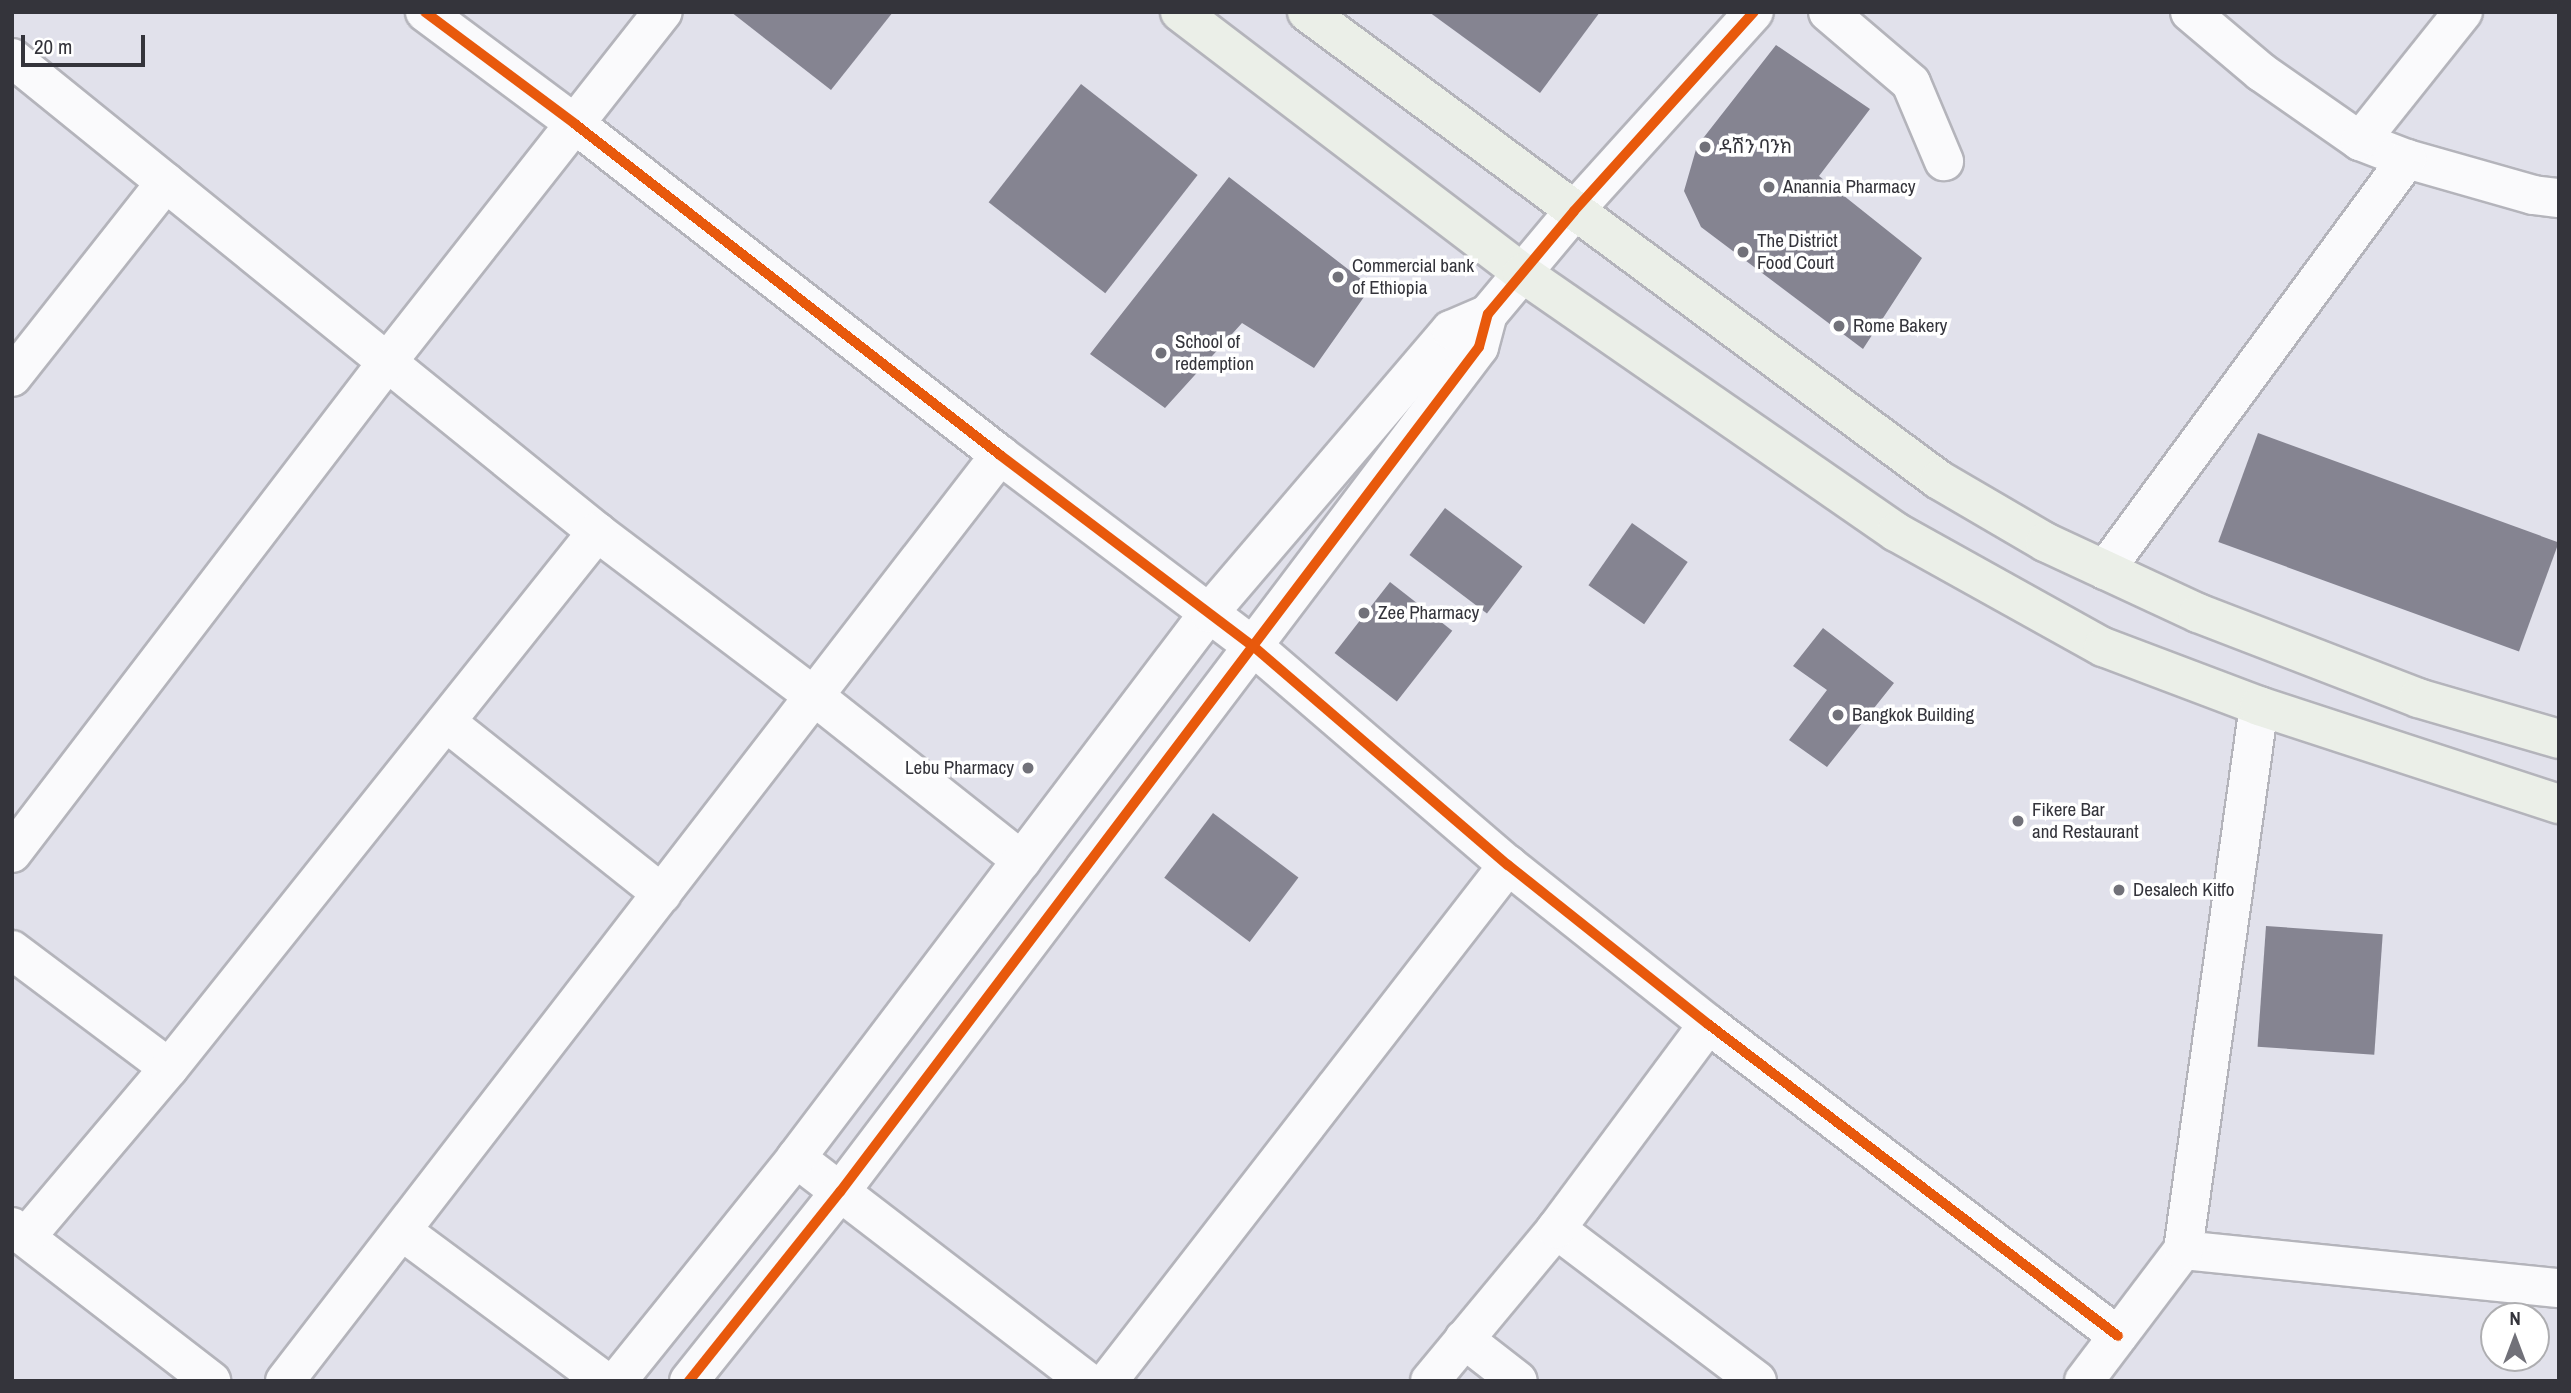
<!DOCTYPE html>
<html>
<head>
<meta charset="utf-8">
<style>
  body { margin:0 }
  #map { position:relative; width:2571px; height:1393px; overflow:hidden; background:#e1e1eb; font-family:"Archivo Narrow","Noto Sans Ethiopic",sans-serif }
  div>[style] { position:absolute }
  .building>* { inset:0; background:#858491; transform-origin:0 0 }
  .roads { filter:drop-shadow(2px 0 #b4b4bb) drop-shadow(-2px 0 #b4b4bb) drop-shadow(0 2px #b4b4bb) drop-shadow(0 -2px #b4b4bb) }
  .minor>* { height:38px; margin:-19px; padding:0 19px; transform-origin:19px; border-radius:19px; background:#fafafc }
  .major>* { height:38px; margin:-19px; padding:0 19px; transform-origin:19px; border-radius:19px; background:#ebefe8 }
  .cycleway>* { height:10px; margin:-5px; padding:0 5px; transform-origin:5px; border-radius:5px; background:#e8590c }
  .dots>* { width:19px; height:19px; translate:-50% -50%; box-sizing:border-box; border:4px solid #fff; border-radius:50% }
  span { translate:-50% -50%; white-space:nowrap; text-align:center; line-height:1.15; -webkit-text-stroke:7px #fff; paint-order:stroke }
  .poi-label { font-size:19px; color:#34343b }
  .left { translate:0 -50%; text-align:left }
  .right { translate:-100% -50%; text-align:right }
  .frame { position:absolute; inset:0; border:14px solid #34343b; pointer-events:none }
  .north { position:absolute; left:2480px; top:1302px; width:70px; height:70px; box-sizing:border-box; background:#fff; border:2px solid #aeaeb1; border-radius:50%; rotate:0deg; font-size:19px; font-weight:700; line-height:28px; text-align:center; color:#34343b }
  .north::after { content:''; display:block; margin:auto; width:24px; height:32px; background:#717179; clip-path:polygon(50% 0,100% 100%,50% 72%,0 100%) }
  .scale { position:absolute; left:21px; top:35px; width:124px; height:32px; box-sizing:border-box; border:4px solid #34343b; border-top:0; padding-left:9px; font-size:21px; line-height:24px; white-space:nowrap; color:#34343b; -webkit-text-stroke:5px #fff; paint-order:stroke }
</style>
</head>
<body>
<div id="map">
  <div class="building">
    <div style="clip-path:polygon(731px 12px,893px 12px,831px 90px)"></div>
    <div style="clip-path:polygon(1429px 12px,1600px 12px,1540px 93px)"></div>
    <div style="clip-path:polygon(1776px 45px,1870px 109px,1819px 176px,1922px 258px,1863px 349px,1701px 227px,1684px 191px,1697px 146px)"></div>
    <div style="left:1081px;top:84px;width:148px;height:150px;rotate:38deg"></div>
    <div style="clip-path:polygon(1229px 177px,1371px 287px,1314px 368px,1242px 323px,1165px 408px,1090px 354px)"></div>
    <div style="left:2258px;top:433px;width:320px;height:116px;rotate:20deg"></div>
    <div style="left:1445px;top:508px;width:97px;height:59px;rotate:37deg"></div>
    <div style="left:1632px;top:523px;width:68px;height:76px;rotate:35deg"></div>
    <div style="left:1390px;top:582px;width:79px;height:90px;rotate:38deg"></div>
    <div style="clip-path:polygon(1823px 628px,1894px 683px,1827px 767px,1789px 740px,1827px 690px,1793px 666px)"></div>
    <div style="left:1213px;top:813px;width:107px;height:81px;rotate:37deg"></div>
    <div style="left:2266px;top:926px;width:117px;height:121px;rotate:4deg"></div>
  </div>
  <div class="roads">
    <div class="minor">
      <div style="left:425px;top:12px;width:187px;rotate:36.7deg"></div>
      <div style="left:575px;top:124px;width:539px;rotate:37.91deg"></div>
      <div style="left:1000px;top:455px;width:317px;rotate:37.1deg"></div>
      <div style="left:1253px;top:646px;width:336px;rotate:40.7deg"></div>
      <div style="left:1508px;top:865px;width:256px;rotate:38.5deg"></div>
      <div style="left:1708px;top:1024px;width:515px;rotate:37.27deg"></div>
      <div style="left:1828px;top:12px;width:109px;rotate:40.5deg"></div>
      <div style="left:1911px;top:83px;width:85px;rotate:67.1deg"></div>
      <div style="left:2190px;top:12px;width:93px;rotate:40.2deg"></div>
      <div style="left:2261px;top:72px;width:121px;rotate:34.9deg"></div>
      <div style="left:2360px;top:141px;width:50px;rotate:21deg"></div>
      <div style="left:2407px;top:159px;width:131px;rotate:15.9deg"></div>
      <div style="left:2533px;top:195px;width:26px;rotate:7deg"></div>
      <div style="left:12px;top:58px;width:753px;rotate:39.02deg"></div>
      <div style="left:597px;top:532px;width:272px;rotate:37.1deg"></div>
      <div style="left:814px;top:696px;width:265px;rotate:38.4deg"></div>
      <div style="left:2360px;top:141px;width:165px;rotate:-51.4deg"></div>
      <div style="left:12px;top:377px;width:248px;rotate:-51.7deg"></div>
      <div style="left:2105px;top:570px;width:510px;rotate:-53.69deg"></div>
      <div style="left:446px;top:722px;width:276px;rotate:38.5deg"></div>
      <div style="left:12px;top:853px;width:619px;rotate:-52.61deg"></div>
      <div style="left:388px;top:361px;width:444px;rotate:-51.8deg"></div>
      <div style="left:12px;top:950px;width:196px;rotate:36.9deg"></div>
      <div style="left:796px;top:1158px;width:367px;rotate:37.5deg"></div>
      <div style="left:12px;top:1227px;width:252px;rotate:37.7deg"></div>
      <div style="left:1556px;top:1229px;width:252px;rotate:37.1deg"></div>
      <div style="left:402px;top:1231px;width:252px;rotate:36.6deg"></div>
      <div style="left:26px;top:1237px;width:221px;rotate:-49.8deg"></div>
      <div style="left:169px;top:1068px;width:686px;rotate:-51.39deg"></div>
      <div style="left:2183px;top:1250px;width:378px;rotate:5.8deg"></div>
      <div style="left:1464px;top:1339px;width:68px;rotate:37.9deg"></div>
      <div style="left:285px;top:1381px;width:1170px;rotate:-52.33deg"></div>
      <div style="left:617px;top:1381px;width:286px;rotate:-51.2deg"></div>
      <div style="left:796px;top:1158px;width:684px;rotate:-52.85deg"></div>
      <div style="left:1209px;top:613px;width:372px;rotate:-49.5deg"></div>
      <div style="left:1451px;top:330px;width:40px;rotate:-23.4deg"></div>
      <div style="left:689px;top:1381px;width:242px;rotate:-51.4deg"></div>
      <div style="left:840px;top:1192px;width:1059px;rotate:-52.9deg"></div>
      <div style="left:1479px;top:347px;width:34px;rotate:-75deg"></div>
      <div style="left:1488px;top:314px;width:134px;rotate:-50.1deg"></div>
      <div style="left:1574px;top:211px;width:268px;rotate:-47.9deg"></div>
      <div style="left:1108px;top:1381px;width:653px;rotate:-52.22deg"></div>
      <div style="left:1430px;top:1381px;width:197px;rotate:-50.3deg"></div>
      <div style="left:1556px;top:1229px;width:255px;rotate:-53.4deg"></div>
      <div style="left:2084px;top:1381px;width:164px;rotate:-52.9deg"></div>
      <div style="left:2183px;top:1250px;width:549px;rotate:-82.05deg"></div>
    </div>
    <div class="major">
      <div style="left:1180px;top:12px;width:430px;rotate:37.3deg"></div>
      <div style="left:1522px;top:273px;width:455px;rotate:34.7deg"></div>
      <div style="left:1896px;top:532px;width:237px;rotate:29.1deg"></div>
      <div style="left:2103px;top:647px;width:167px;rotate:20.7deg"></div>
      <div style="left:2259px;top:706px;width:316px;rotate:18.1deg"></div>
      <div style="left:1307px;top:12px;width:786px;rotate:36.52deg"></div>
      <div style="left:1939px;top:480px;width:123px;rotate:30.3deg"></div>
      <div style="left:2045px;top:542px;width:169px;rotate:24.9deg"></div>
      <div style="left:2198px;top:613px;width:236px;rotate:21.1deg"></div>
      <div style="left:2418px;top:698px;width:147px;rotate:16.2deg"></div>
    </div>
  </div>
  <div class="cycleway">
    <div style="left:425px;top:12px;width:187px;rotate:36.7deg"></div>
    <div style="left:575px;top:124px;width:539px;rotate:37.91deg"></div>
    <div style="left:1000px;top:455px;width:317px;rotate:37.1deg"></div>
    <div style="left:1253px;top:646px;width:336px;rotate:40.7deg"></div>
    <div style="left:1508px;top:865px;width:256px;rotate:38.5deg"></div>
    <div style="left:1708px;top:1024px;width:515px;rotate:37.27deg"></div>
    <div style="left:689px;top:1381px;width:242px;rotate:-51.4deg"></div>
    <div style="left:840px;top:1192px;width:1059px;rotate:-52.9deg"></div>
    <div style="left:1479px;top:347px;width:34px;rotate:-75deg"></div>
    <div style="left:1488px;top:314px;width:134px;rotate:-50.1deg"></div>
    <div style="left:1574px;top:211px;width:268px;rotate:-47.9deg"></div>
  </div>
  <div class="dots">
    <div style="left:1705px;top:147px;background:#717179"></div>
    <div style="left:1769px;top:187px;background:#717179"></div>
    <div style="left:1743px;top:252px;background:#717179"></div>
    <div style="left:1338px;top:277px;background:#717179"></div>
    <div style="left:1839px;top:326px;background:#717179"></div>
    <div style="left:1161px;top:353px;background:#717179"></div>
    <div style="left:1364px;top:613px;background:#717179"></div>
    <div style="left:1838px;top:715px;background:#717179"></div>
    <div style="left:1028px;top:768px;background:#717179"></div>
    <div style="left:2018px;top:821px;background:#717179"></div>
    <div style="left:2119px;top:890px;background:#717179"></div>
  </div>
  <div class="poi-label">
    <span class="left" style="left:1719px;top:147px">ዳሽን ባንክ</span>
    <span class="left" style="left:1783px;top:187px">Anannia Pharmacy</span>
    <span class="left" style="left:1757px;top:252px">The District<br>Food Court</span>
    <span class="left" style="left:1352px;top:277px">Commercial bank<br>of Ethiopia</span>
    <span class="left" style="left:1853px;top:326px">Rome Bakery</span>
    <span class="left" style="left:1175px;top:353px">School of<br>redemption</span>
    <span class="left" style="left:1378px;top:613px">Zee Pharmacy</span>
    <span class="left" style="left:1852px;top:715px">Bangkok Building</span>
    <span class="right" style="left:1014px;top:768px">Lebu Pharmacy</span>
    <span class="left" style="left:2032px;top:821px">Fikere Bar<br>and Restaurant</span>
    <span class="left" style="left:2133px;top:890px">Desalech Kitfo</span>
  </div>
  <div class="frame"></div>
  <div class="north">N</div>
  <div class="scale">20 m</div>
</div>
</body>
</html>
